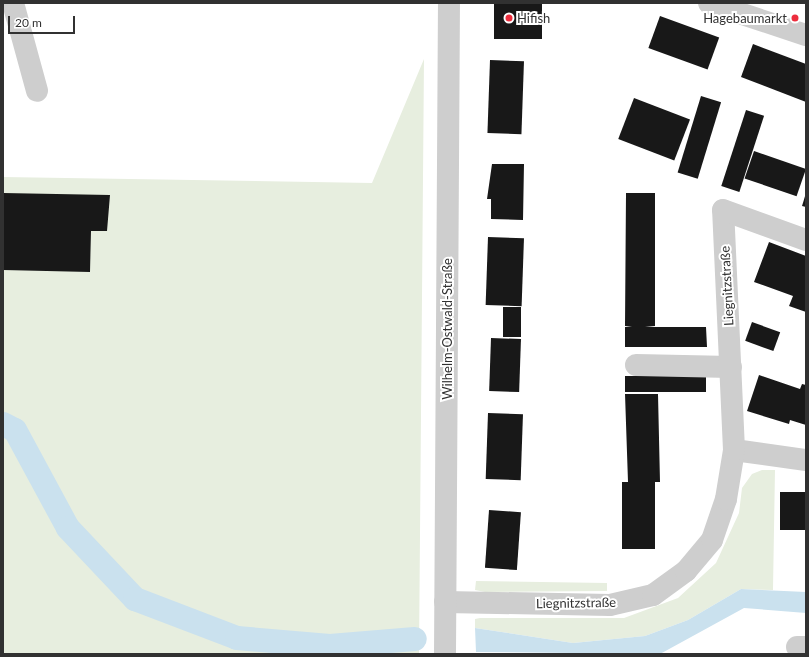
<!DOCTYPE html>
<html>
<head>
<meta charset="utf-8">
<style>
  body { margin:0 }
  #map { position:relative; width:809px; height:657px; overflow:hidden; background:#fff; font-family:Lato,sans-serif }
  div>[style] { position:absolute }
  .green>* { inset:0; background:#e7eedf }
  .water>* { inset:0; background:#cae1ee }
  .canal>* { height:24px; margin:-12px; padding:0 12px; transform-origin:12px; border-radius:12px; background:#cae1ee }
  .building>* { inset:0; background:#181818; transform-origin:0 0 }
  .minor>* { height:22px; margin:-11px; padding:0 11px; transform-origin:11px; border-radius:11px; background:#cecece }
  .dots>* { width:11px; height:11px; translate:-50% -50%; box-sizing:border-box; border:2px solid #fff; border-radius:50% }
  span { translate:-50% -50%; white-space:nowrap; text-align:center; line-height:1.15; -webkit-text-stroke:4px #fff; paint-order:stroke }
  .poi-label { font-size:13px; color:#313131 }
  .left { translate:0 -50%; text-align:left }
  .right { translate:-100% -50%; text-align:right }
  .street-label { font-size:13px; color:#313131 }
  .frame { position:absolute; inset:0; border:4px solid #313131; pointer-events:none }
  .scale { position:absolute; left:8px; top:16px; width:67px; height:18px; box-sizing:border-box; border:2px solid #313131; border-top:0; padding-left:5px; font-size:12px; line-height:14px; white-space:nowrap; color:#313131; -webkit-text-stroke:3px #fff; paint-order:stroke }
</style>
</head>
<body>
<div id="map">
  <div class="green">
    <div style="clip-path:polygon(424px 59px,419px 654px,3px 654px,3px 177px,372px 183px)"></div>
    <div style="clip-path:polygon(762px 470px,775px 470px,773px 590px,741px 589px,688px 620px,645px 636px,573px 643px,475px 628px,475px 619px,480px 618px,624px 618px,678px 598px,716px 563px,739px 513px,742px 488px,752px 474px)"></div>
    <div style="clip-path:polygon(476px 581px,607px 583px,607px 591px,485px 592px,475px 590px)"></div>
  </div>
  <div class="water">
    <div style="clip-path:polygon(741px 589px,806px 592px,806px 613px,744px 608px,660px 654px,476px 652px,475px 628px,573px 643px,645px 636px,688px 620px)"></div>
  </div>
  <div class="canal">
    <div style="left:3px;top:424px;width:13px;rotate:27deg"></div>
    <div style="left:15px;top:430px;width:111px;rotate:61.6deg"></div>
    <div style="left:68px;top:528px;width:98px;rotate:46.7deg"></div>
    <div style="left:135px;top:599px;width:109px;rotate:20.9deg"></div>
    <div style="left:237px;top:638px;width:93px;rotate:4.9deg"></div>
    <div style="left:330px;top:646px;width:85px;rotate:-4.7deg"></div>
  </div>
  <div class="building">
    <div style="left:494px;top:3px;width:48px;height:36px"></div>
    <div style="left:660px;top:16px;width:63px;height:34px;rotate:20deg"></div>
    <div style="clip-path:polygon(753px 44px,806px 64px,806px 102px,741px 77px)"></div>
    <div style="left:490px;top:60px;width:34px;height:73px;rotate:2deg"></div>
    <div style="left:701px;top:96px;width:21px;height:80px;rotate:17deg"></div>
    <div style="left:634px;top:98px;width:60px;height:44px;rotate:21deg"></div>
    <div style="left:746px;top:110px;width:19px;height:80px;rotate:18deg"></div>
    <div style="left:754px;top:151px;width:55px;height:29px;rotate:19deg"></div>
    <div style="clip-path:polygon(492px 164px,524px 164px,523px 220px,491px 219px,491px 199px,487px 199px)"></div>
    <div style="clip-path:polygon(3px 193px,110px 195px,107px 231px,91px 231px,90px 272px,3px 270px)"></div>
    <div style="clip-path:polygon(626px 193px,655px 193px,655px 326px,645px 327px,706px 327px,707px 347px,625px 347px,625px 327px,632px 327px,625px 326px)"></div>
    <div style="clip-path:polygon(806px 193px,806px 207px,802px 206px)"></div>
    <div style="left:488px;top:237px;width:36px;height:68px;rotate:2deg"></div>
    <div style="clip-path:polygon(769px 242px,806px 256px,806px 312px,789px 306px,793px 296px,754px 282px)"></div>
    <div style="left:503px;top:307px;width:18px;height:30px"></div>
    <div style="left:752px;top:322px;width:30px;height:20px;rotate:20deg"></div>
    <div style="left:491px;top:338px;width:30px;height:53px;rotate:2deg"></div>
    <div style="clip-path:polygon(759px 375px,800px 389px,802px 384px,806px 385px,806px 425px,790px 420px,789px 424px,747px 411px)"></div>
    <div style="left:625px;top:376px;width:81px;height:16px"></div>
    <div style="clip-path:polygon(625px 394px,658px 394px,660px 482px,655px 482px,655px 549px,622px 549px,622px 482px,628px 482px)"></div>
    <div style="left:488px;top:413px;width:35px;height:66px;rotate:2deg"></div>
    <div style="left:780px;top:492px;width:26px;height:38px"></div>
    <div style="left:489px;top:510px;width:32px;height:58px;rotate:4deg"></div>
  </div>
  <div class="minor">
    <div style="left:13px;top:3px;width:91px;rotate:74.7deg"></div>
    <div style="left:709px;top:3px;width:102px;rotate:18.3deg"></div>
    <div style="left:636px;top:365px;width:95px;rotate:1.2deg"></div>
    <div style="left:734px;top:450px;width:73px;rotate:7.9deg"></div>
    <div style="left:445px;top:602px;width:165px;rotate:1deg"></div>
    <div style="left:610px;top:605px;width:44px;rotate:-13.1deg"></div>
    <div style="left:653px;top:595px;width:41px;rotate:-36deg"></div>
    <div style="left:686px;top:571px;width:40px;rotate:-50deg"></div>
    <div style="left:712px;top:540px;width:43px;rotate:-71.1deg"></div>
    <div style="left:726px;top:499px;width:50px;rotate:-80.7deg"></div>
    <div style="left:734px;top:450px;width:240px;rotate:-92.6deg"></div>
    <div style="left:723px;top:210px;width:88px;rotate:19.9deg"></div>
    <div style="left:797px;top:647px;width:9px"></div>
    <div style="left:445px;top:654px;width:651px;rotate:-89.65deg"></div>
  </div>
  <div class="dots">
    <div style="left:509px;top:18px;background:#ed2d3d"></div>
    <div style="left:795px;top:18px;background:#ed2d3d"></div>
  </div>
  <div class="poi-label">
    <span class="left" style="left:517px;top:18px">Hifish</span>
    <span class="right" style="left:787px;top:18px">Hagebaumarkt</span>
  </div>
  <div class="street-label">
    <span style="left:727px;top:286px;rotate:-93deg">Liegnitzstraße</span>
    <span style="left:447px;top:329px;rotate:-90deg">Wilhelm-Ostwald-Straße</span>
    <span style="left:576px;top:603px;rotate:-1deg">Liegnitzstraße</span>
  </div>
  <div class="frame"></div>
  <div class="scale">20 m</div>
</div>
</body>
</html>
